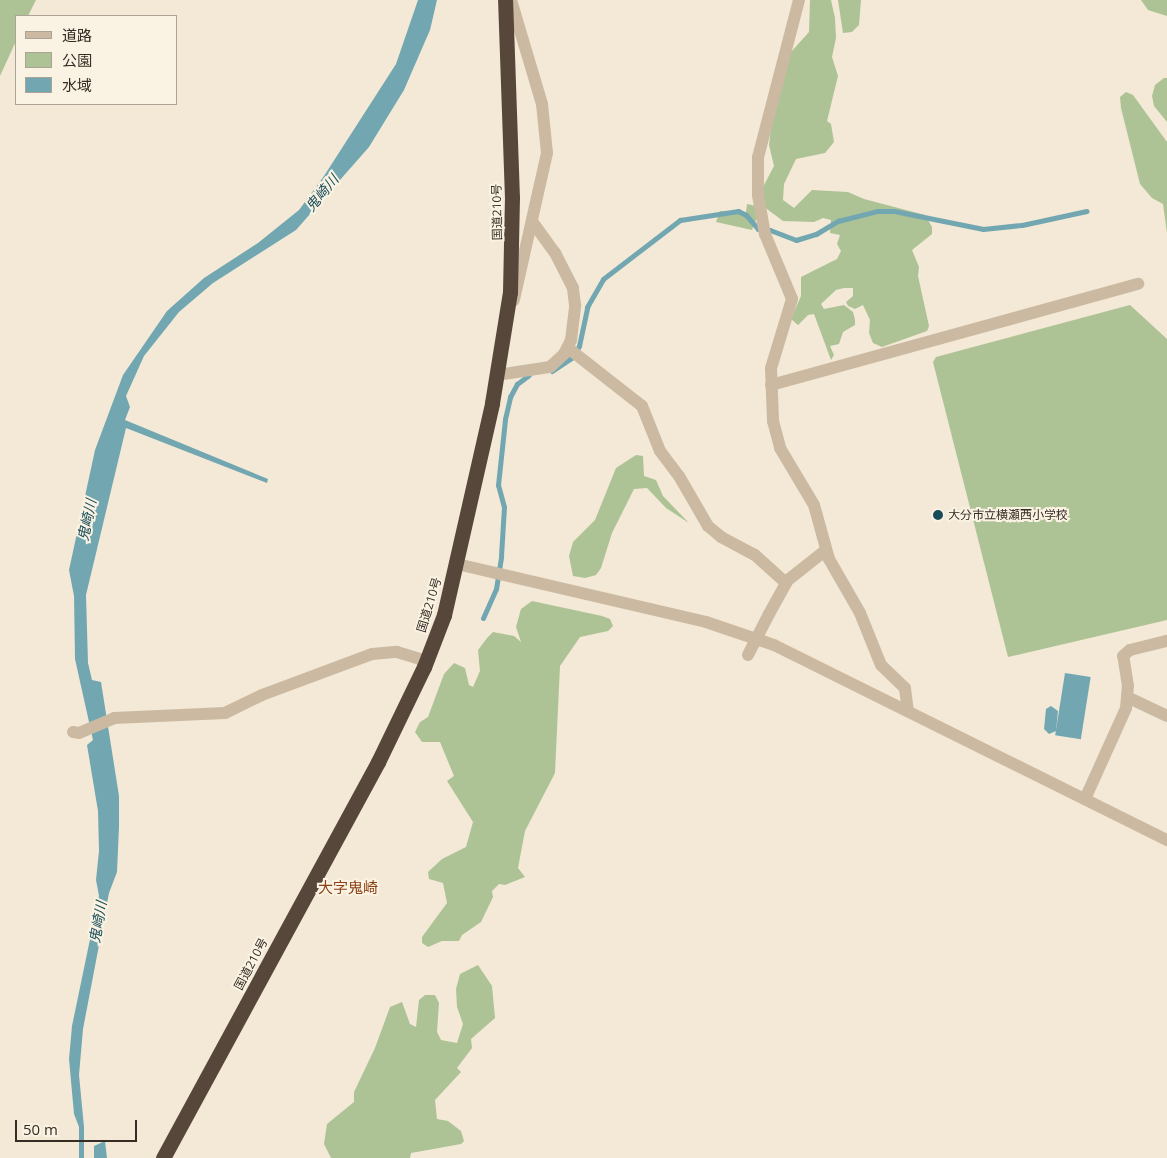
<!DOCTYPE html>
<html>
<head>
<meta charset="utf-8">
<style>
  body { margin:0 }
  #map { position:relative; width:1167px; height:1158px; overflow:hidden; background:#f3e9d6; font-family:"Open Sans","Noto Sans JP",sans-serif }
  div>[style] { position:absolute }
  .green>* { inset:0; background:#adc395 }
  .water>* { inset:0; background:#72a7b2; transform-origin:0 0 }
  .stream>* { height:5px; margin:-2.5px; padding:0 2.5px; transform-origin:2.5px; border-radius:2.5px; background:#72a7b2 }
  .minor>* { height:12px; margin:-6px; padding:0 6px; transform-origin:6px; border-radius:6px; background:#cbbaa1 }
  .highway>* { height:15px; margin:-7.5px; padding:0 7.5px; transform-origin:7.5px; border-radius:7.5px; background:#57473b }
  .minor-bridge>* { height:12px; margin:-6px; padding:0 6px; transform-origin:6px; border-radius:6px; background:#cbbaa1 }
  .dots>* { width:14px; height:14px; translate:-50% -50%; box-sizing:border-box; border:2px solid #faf2e2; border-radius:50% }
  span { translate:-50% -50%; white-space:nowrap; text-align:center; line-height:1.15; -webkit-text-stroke:4px #faf2e2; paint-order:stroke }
  .street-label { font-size:12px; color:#352c24 }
  .poi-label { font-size:12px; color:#352c24 }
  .left { translate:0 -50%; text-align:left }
  .water-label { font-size:14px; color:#174c59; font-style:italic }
  .quarter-label { font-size:15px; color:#8a4217 }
  .legend { position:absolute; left:15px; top:15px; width:162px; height:90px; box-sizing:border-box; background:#faf2e2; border:1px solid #aba396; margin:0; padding:6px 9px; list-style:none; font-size:15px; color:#352c24 }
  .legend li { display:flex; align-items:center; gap:10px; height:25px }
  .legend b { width:25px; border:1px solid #aba396 }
  .scale { position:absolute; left:15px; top:1120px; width:122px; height:22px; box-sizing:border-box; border:2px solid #352c24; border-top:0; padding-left:6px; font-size:15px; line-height:18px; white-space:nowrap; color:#352c24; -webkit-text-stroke:4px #faf2e2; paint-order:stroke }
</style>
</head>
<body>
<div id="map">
  <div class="green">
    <div style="clip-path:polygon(0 0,36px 0,28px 16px,16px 16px,16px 41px,0 76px)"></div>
    <div style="clip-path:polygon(810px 0,831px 0,835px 18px,836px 38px,832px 57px,838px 76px,827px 121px,831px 124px,834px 142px,825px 153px,796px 159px,784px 184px,783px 200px,794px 208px,812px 190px,848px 192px,864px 199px,925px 215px,932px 227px,932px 234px,912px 250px,919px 267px,918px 276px,929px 326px,927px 331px,882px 347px,873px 343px,869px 333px,870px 320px,863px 305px,855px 309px,848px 306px,846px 302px,853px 296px,853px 288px,844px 288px,836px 290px,821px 304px,824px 309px,844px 305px,853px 312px,855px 320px,855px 325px,843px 332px,839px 344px,830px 346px,834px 355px,831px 360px,814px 314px,808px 315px,798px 325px,791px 319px,801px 296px,801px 277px,837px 259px,841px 251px,837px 244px,840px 235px,830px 233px,831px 220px,823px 218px,814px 222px,783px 221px,763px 206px,762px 189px,774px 166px,769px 145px,772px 119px,791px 52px,809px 32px)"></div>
    <div style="clip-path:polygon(838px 0,861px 0,859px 25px,852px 32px,843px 33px)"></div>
    <div style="clip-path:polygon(1141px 0,1167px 0,1167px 16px,1148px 10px)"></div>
    <div style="clip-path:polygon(1164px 78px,1167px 78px,1167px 122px,1154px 106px,1152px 96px,1155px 85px)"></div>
    <div style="clip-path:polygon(1126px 92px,1133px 95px,1167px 142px,1167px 233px,1163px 204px,1152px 198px,1140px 184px,1121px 108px,1120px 97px)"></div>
    <div style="clip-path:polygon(747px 204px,756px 206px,757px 217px,752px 230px,716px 222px,720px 211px,746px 212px)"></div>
    <div style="clip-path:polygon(1130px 305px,1167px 339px,1167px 620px,1008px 657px,933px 362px,936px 357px)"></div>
    <div style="clip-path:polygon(636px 455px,643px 456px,644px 476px,656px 480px,663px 496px,689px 523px,666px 508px,647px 488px,634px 489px,612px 533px,601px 568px,596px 575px,585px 578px,573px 576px,569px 556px,573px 542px,595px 520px,616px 468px)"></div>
    <div style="clip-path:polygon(532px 601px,602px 616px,610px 619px,613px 626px,608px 631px,580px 637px,560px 666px,555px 773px,525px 831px,518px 868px,525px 877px,505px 885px,499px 884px,492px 891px,493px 897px,481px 922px,462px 935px,459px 941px,442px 941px,428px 947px,422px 943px,422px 937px,447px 903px,443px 883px,429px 879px,428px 872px,442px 859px,466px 847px,473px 822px,447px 781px,454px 776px,440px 742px,422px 742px,415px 732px,420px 722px,428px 717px,444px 674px,454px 663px,465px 668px,469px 685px,473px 687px,480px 671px,478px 650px,487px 638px,493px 632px,514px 636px,521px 642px,516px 627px,521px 609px)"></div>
    <div style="clip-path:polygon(478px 965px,492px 986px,495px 1018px,471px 1039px,472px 1048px,457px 1068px,461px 1072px,435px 1100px,437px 1119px,448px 1121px,461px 1131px,464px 1141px,461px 1144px,411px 1153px,410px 1158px,331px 1158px,324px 1144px,327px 1124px,354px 1102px,354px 1092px,375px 1048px,390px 1007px,402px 1002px,410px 1024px,416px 1027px,419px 1000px,425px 995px,435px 995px,439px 1003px,437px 1032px,441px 1040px,457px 1043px,463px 1024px,457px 1007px,456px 989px,460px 974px)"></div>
  </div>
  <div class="water">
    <div style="clip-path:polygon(418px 0,437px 0,430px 30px,404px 90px,369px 147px,296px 230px,213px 283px,179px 312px,144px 356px,126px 396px,130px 407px,125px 420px,268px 479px,267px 483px,126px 428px,86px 595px,88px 663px,92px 680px,101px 682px,119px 796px,119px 827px,117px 872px,109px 893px,83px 1029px,79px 1075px,84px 1127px,84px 1158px,79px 1158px,79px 1127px,74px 1114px,69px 1059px,72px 1026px,99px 896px,96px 880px,99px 851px,98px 811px,87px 745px,93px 740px,75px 659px,74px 596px,69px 570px,95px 450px,123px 375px,167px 311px,204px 278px,258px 243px,299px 210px,324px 176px,396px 64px)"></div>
    <div style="left:1065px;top:673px;width:26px;height:63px;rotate:9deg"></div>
    <div style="clip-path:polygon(1051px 706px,1058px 711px,1056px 731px,1049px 734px,1044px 729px,1046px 709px)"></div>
    <div style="clip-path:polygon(105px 1141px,107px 1158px,94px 1158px,94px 1146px)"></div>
  </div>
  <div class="stream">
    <div style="left:552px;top:371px;width:23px;rotate:-34deg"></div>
    <div style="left:571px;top:358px;width:14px;rotate:-56deg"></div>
    <div style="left:579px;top:346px;width:40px;rotate:-78deg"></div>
    <div style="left:587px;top:307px;width:32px;rotate:-60deg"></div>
    <div style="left:603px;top:279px;width:97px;rotate:-37.5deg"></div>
    <div style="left:680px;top:220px;width:59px;rotate:-8.8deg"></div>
    <div style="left:738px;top:211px;width:9px;rotate:27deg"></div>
    <div style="left:746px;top:215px;width:18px;rotate:49deg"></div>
    <div style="left:758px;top:229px;width:12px;rotate:5deg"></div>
    <div style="left:770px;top:230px;width:28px;rotate:21deg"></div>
    <div style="left:796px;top:240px;width:21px;rotate:-17deg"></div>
    <div style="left:816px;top:234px;width:26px;rotate:-31deg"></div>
    <div style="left:838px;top:221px;width:40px;rotate:-14.4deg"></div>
    <div style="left:877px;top:211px;width:17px"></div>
    <div style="left:894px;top:211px;width:91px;rotate:11.4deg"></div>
    <div style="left:983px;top:229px;width:39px;rotate:-6deg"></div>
    <div style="left:1022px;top:225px;width:66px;rotate:-12.2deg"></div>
    <div style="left:483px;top:618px;width:32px;rotate:-66deg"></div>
    <div style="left:496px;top:589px;width:33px;rotate:-81deg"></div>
    <div style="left:501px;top:556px;width:49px;rotate:-86.5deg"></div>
    <div style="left:504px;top:507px;width:23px;rotate:-105deg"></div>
    <div style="left:498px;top:485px;width:66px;rotate:-83.9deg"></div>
    <div style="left:505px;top:419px;width:23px;rotate:-77deg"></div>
    <div style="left:510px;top:397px;width:15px;rotate:-62deg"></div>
    <div style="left:517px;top:384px;width:15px;rotate:-37deg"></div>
  </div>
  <div class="minor">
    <div style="left:511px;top:0;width:109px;rotate:73.4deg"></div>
    <div style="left:542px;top:104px;width:49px;rotate:84.2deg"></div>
    <div style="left:547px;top:153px;width:151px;rotate:102.7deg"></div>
    <div style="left:799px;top:0;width:162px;rotate:104.6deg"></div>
    <div style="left:758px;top:157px;width:38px;rotate:90deg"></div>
    <div style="left:758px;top:195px;width:40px;rotate:80deg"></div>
    <div style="left:765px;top:234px;width:70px;rotate:67.4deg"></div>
    <div style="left:792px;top:299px;width:72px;rotate:106.9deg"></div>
    <div style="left:771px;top:368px;width:53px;rotate:87.8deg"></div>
    <div style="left:773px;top:421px;width:28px;rotate:75deg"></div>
    <div style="left:780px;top:448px;width:66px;rotate:59.2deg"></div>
    <div style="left:814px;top:505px;width:56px;rotate:74.5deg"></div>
    <div style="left:829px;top:559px;width:62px;rotate:60.1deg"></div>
    <div style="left:860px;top:613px;width:56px;rotate:68deg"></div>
    <div style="left:881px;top:665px;width:33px;rotate:44deg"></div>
    <div style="left:905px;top:688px;width:23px;rotate:83deg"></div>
    <div style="left:568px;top:348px;width:94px;rotate:38.1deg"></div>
    <div style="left:642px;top:406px;width:48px;rotate:68.2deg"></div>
    <div style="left:660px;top:451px;width:31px;rotate:53deg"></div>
    <div style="left:679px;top:476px;width:58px;rotate:59.9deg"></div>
    <div style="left:708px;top:526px;width:17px;rotate:40deg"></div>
    <div style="left:721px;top:537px;width:38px;rotate:28deg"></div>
    <div style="left:755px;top:555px;width:42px;rotate:42.1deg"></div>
    <div style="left:497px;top:375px;width:54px;rotate:-8.6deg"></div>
    <div style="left:550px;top:367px;width:19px;rotate:-43deg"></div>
    <div style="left:564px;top:354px;width:16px;rotate:-63deg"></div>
    <div style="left:571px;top:340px;width:35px;rotate:-83deg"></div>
    <div style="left:575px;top:305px;width:17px;rotate:-97deg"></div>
    <div style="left:573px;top:288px;width:39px;rotate:-117deg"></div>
    <div style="left:555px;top:253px;width:37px;rotate:-126deg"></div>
    <div style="left:771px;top:385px;width:381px;rotate:-15.4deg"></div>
    <div style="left:457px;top:564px;width:256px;rotate:13.1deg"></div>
    <div style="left:706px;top:622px;width:72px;rotate:18.7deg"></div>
    <div style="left:774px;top:645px;width:439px;rotate:26.4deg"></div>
    <div style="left:769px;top:614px;width:39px;rotate:-61deg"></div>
    <div style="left:788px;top:580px;width:48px;rotate:-38.3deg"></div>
    <div style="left:1127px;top:697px;width:44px;rotate:25.4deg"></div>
    <div style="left:73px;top:732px;width:6px;rotate:9deg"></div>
    <div style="left:79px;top:733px;width:38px;rotate:-23deg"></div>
    <div style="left:114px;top:718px;width:111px;rotate:-2.6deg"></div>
    <div style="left:225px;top:713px;width:41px;rotate:-25.9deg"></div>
    <div style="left:262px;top:695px;width:117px;rotate:-20.4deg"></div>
    <div style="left:372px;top:654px;width:25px;rotate:-5deg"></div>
    <div style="left:397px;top:652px;width:31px;rotate:17deg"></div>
    <div style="left:1085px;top:799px;width:100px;rotate:-65.7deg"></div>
    <div style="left:1126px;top:708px;width:22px;rotate:-85deg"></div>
    <div style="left:1128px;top:686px;width:30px;rotate:-99deg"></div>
    <div style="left:1123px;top:656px;width:9px;rotate:-41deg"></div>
    <div style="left:1130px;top:650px;width:38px;rotate:-14deg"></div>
  </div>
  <div class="highway">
    <div style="left:163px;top:1158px;width:451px;rotate:-61.5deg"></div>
    <div style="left:378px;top:762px;width:106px;rotate:-64.2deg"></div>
    <div style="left:424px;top:667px;width:56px;rotate:-69deg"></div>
    <div style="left:444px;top:615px;width:217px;rotate:-77.2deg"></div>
    <div style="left:492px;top:403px;width:112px;rotate:-80.8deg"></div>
    <div style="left:510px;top:292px;width:94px;rotate:-88.8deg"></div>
    <div style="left:512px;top:198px;width:198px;rotate:-92deg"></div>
  </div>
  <div class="minor-bridge">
    <div style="left:748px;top:655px;width:46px;rotate:-62.9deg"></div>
  </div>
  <div class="dots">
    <div style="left:938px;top:515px;background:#174c59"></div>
  </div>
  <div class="street-label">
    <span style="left:497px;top:212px;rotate:-91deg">国道210号</span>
    <span style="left:429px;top:605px;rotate:-73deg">国道210号</span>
    <span style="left:251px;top:964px;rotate:-62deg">国道210号</span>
  </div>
  <div class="poi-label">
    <span class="left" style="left:948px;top:515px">大分市立横瀬西小学校</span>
  </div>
  <div class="water-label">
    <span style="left:322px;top:193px;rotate:-50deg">鬼崎川</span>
    <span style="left:87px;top:520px;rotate:-78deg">鬼崎川</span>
    <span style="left:98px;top:922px;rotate:-80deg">鬼崎川</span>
  </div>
  <div class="quarter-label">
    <span style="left:348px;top:888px">大字鬼崎</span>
  </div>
  <ul class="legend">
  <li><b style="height:6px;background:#cbbaa1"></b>道路</li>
  <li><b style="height:14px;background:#adc395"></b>公園</li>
  <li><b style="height:14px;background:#72a7b2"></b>水域</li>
  </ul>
  <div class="scale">50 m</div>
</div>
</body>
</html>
